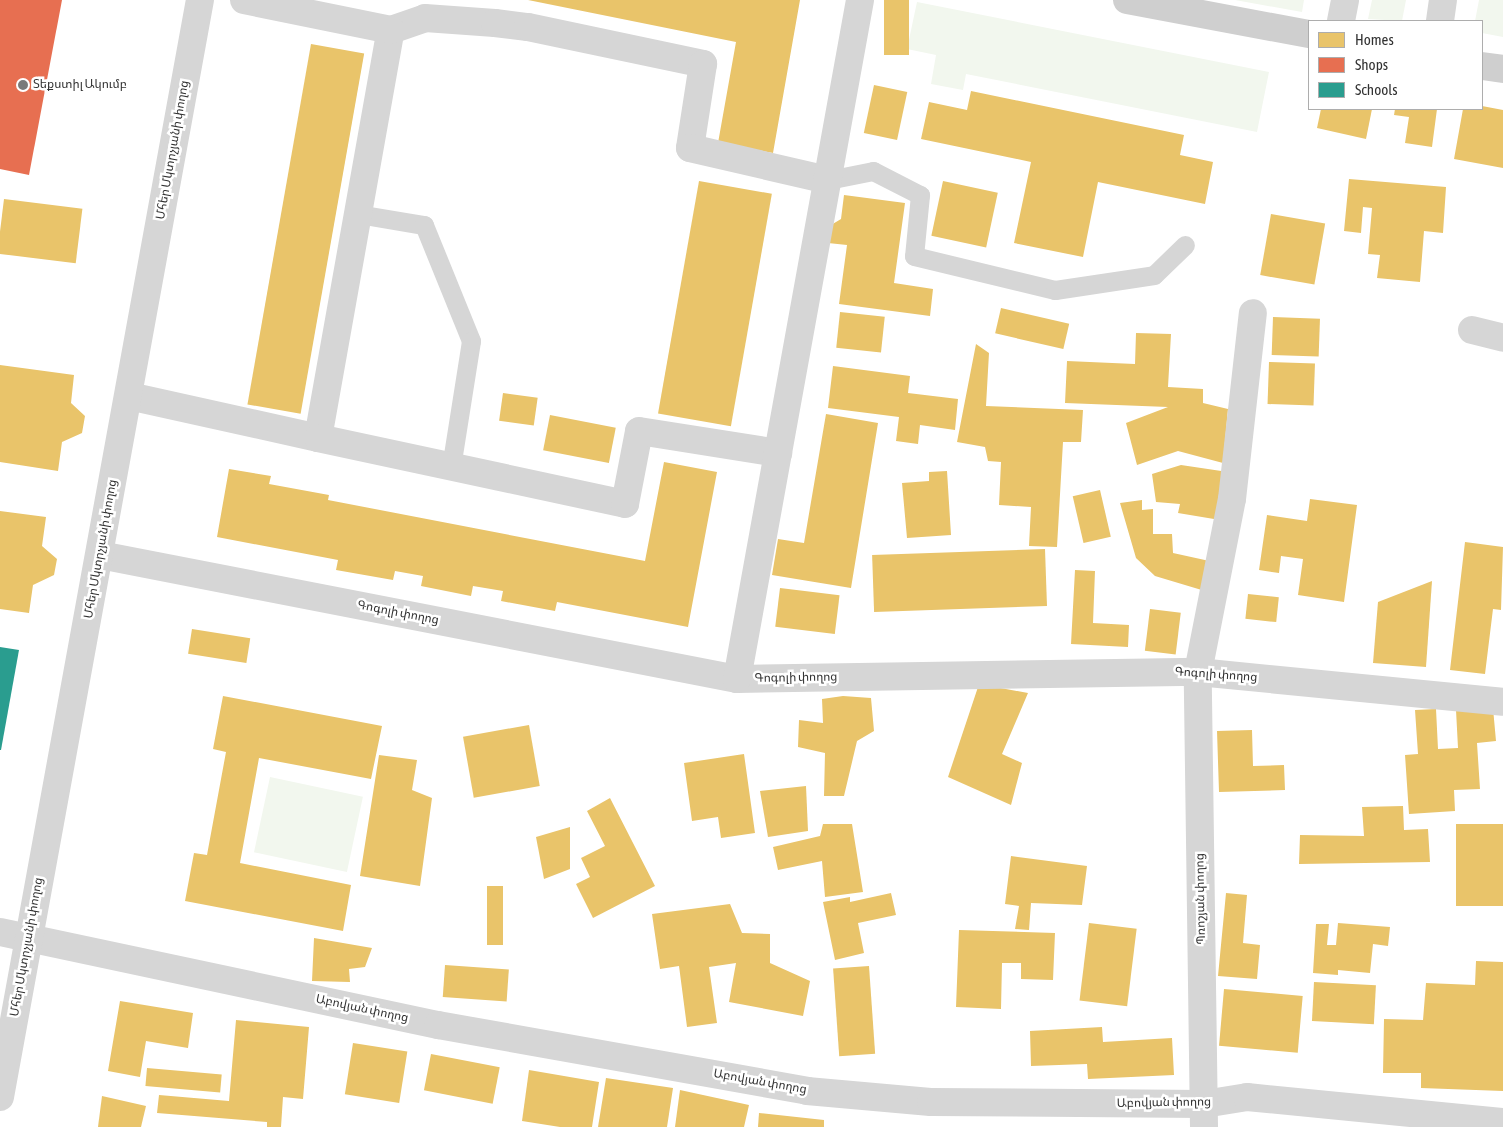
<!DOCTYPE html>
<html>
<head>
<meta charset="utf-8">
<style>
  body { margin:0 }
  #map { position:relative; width:1503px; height:1127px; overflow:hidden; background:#fff; font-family:"Asap Condensed","Noto Sans Armenian",sans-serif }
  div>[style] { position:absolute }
  .green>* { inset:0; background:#f2f7ee; transform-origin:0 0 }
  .homes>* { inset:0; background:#e9c46a; transform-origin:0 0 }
  .shops>* { inset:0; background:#e76f51 }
  .schools>* { inset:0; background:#2a9d8f }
  .lane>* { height:19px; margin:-9.5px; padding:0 9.5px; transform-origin:9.5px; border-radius:9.5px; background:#d6d6d6 }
  .street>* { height:28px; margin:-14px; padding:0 14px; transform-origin:14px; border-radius:14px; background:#d6d6d6 }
  .secondary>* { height:28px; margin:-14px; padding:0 14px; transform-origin:14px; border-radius:14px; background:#cfcfcf }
  .dots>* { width:14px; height:14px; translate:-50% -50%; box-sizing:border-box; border:2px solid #fff; border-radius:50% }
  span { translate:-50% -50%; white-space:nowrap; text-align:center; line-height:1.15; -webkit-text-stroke:5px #fff; paint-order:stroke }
  .poi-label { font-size:12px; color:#323232 }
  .left { translate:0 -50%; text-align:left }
  .street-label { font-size:12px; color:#323232 }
  .legend { position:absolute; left:1308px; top:20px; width:175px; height:90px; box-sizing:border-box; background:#fff; border:1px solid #adadad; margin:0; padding:6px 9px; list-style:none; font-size:15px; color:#323232 }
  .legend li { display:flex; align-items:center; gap:10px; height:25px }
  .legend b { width:25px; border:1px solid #adadad }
</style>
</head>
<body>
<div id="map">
  <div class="green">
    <div style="clip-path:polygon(1235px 0,1304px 0,1302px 12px)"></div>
    <div style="clip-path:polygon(1372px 0,1406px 0,1402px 21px,1368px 19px)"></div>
    <div style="clip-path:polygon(1479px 0,1503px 0,1503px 37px,1482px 33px,1482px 21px,1475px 21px)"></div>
    <div style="clip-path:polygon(917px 2px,1269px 72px,1257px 132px,966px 74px,963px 90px,931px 84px,936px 55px,907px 49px)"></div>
    <div style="left:270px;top:777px;width:95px;height:77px;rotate:12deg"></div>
  </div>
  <div class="homes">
    <div style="clip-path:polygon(528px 0,800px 0,773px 153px,718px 143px,736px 42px)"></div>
    <div style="left:884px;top:0;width:25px;height:55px"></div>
    <div style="left:311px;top:44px;width:54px;height:366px;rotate:10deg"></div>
    <div style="left:874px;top:85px;width:34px;height:49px;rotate:12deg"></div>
    <div style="clip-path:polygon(971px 91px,1184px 135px,1180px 155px,1213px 162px,1205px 204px,1098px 182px,1083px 257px,1014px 243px,1031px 162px,921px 139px,929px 102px,967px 110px)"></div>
    <div style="clip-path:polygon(1482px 106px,1503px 110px,1503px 168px,1454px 159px,1463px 109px,1482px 109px)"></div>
    <div style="clip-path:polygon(1321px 109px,1372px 109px,1366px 139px,1317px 128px)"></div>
    <div style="clip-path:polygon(1395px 109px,1437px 109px,1432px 147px,1405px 143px,1409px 117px,1394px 115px)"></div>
    <div style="clip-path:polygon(1349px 179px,1446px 187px,1443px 233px,1424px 231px,1420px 282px,1377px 278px,1380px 255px,1368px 254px,1372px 208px,1363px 207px,1361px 233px,1344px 231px)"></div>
    <div style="left:699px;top:181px;width:74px;height:236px;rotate:10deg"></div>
    <div style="left:943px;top:181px;width:56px;height:56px;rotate:12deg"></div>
    <div style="clip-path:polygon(844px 195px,905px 203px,894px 283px,933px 289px,930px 316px,839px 304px,847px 245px,828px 243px,831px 225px,841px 219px)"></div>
    <div style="left:4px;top:199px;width:79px;height:55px;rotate:7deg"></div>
    <div style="left:1271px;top:214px;width:55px;height:62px;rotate:10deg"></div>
    <div style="left:1001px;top:308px;width:70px;height:26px;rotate:13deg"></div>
    <div style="left:840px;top:312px;width:45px;height:36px;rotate:6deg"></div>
    <div style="left:1273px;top:317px;width:47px;height:38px;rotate:2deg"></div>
    <div style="clip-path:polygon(1136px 333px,1171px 334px,1168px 387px,1203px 389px,1203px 403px,1228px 409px,1223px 463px,1178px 451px,1137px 465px,1126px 423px,1168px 407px,1065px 403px,1067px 361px,1135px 364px)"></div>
    <div style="clip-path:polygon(976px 344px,989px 353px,986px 406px,1083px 410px,1081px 442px,1063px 442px,1057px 547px,1029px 546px,1031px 507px,999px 505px,1001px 462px,988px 461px,985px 447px,957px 442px)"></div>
    <div style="left:1269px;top:362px;width:46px;height:42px;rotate:2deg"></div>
    <div style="clip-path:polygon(0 365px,74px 375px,71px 403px,85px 416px,82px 433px,62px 442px,58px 471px,0 462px)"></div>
    <div style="clip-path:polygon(833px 366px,910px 376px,908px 393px,958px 399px,955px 430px,920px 425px,918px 444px,896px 441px,899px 417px,828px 408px)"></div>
    <div style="left:503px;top:393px;width:35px;height:28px;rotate:8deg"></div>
    <div style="clip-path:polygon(826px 414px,878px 423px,851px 588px,772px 575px,778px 539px,804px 543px)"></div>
    <div style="left:550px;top:415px;width:67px;height:36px;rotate:11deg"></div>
    <div style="clip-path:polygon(664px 462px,717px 472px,688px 627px,557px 602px,555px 611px,501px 601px,503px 591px,473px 586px,471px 596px,421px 586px,423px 576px,395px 571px,393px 580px,336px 570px,338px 560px,217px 537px,229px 469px,271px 476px,269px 484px,329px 495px,328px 500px,645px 561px)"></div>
    <div style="clip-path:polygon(1181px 465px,1228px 472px,1220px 520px,1178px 513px,1180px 504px,1156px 502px,1152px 474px)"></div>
    <div style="clip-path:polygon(947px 471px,951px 535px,907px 538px,902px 483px,929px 481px,929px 472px)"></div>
    <div style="left:1100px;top:490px;width:48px;height:28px;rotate:77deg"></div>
    <div style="clip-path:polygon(1310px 499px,1357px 505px,1344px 602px,1298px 595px,1303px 559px,1281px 556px,1279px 573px,1259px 570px,1267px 515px,1307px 521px)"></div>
    <div style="clip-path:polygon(1142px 500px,1142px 510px,1153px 509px,1153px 534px,1172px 534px,1173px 553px,1214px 562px,1205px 591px,1155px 576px,1136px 558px,1120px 503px)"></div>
    <div style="clip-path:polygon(0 511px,46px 517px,42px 546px,57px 559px,54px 575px,33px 585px,29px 613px,0 609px)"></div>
    <div style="clip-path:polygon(1465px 542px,1503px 547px,1501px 610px,1493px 609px,1485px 674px,1450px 670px)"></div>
    <div style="left:1045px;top:549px;width:57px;height:173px;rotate:88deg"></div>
    <div style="clip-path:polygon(1075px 570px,1095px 571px,1093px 623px,1129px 625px,1128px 647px,1071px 644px)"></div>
    <div style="clip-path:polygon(1432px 581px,1426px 667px,1373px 663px,1378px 602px)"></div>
    <div style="left:780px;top:588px;width:60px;height:39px;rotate:7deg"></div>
    <div style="left:1248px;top:594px;width:31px;height:25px;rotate:6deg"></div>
    <div style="left:1150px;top:609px;width:31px;height:42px;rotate:7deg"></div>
    <div style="left:192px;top:629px;width:59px;height:25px;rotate:9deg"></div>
    <div style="clip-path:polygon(979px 684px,1028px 693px,1002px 754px,1022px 763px,1011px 805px,948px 777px)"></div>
    <div style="clip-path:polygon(223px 696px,382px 726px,371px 779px,259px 758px,240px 863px,351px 885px,343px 931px,185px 901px,194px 853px,207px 855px,226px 752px,213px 749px)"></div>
    <div style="clip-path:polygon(843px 696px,871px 698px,874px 731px,857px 741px,844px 796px,824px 796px,825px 753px,798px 747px,799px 720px,823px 723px,822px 699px)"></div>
    <div style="clip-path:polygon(1493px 708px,1496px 741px,1477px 743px,1480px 789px,1454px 790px,1455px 811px,1409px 814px,1405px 755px,1418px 754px,1415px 710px,1436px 709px,1438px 749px,1458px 748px,1456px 710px)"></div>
    <div style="left:529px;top:725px;width:62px;height:67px;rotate:80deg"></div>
    <div style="clip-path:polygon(1252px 730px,1253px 766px,1284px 765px,1285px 790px,1219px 792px,1217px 731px)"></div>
    <div style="clip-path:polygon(744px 754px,755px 833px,721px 838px,718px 817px,692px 821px,684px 763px)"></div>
    <div style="clip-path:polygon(379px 755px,417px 760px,412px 790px,432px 798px,420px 886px,360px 876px)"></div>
    <div style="clip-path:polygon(806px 786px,808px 831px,768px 837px,760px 791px)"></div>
    <div style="clip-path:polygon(610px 798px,655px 886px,593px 918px,576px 884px,590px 877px,581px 858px,605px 846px,587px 811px)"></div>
    <div style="clip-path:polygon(1403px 806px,1404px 830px,1428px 829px,1430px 862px,1299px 864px,1300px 835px,1364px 836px,1362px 807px)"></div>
    <div style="clip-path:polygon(823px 824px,852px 824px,863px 892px,825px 897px,822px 861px,778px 870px,773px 847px,820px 836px)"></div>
    <div style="left:1456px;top:824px;width:47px;height:82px"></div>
    <div style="clip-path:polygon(570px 827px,570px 869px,544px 879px,536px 837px)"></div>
    <div style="clip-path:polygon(1011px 856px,1087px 866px,1082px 905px,1031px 903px,1029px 930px,1015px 929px,1019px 906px,1005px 904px)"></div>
    <div style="left:487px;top:886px;width:16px;height:59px"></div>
    <div style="clip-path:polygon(891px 893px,896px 915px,858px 923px,864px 953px,835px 960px,823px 902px,850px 897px,850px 902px)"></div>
    <div style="clip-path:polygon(1226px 893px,1247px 895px,1243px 943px,1260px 945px,1257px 979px,1218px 976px)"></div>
    <div style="clip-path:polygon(730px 904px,742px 933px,770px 934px,770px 963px,810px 981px,803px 1016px,729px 1002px,736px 963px,709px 967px,717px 1023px,687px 1027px,679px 966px,660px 969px,652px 914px)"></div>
    <div style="left:1089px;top:923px;width:48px;height:78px;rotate:7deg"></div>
    <div style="clip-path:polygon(1338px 923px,1390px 927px,1388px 946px,1373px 944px,1370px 973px,1338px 970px,1338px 975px,1313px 973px,1316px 924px,1329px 924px,1327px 945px,1336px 945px)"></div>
    <div style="clip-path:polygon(959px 930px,1055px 933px,1053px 980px,1021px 979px,1021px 963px,1002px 963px,1001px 1009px,956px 1007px)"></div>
    <div style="clip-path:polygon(314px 938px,372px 948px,365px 967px,349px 969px,350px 982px,312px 981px)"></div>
    <div style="clip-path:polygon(1476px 961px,1503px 962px,1503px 1091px,1421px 1088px,1421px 1073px,1383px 1073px,1384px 1019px,1423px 1020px,1426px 983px,1475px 985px)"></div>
    <div style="left:445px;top:965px;width:64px;height:32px;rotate:4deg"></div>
    <div style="left:869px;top:966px;width:88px;height:36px;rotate:86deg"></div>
    <div style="left:1314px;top:982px;width:62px;height:39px;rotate:3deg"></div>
    <div style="left:1224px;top:989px;width:79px;height:57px;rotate:5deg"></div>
    <div style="clip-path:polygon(120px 1001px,193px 1013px,188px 1048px,146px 1041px,140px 1077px,108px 1071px)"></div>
    <div style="clip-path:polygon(236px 1020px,309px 1027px,303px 1099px,283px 1097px,281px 1127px,267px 1127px,267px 1122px,157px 1113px,159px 1095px,229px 1101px)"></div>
    <div style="clip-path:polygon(1102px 1027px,1103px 1042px,1172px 1038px,1174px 1075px,1088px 1079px,1087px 1064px,1031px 1066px,1030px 1031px)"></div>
    <div style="left:353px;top:1043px;width:55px;height:52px;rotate:9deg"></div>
    <div style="left:431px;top:1054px;width:70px;height:37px;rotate:11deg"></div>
    <div style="left:147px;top:1068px;width:75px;height:18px;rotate:5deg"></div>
    <div style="clip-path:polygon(529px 1070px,599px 1082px,592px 1127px,560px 1127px,522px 1121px)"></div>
    <div style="clip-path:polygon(606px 1078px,673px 1088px,667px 1127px,598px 1127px)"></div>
    <div style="clip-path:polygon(680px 1090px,749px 1105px,744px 1127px,675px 1127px)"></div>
    <div style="clip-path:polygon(102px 1096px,146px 1106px,141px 1127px,98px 1127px)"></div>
    <div style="clip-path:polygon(759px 1113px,824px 1120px,824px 1127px,758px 1127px)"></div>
  </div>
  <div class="shops">
    <div style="clip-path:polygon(0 0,62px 0,29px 175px,0 169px)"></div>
  </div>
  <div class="schools">
    <div style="clip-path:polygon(0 647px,19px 650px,1px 750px,0 750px)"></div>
  </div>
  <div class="lane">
    <div style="left:828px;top:180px;width:46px;rotate:-11.3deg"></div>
    <div style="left:873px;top:171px;width:53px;rotate:27.1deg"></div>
    <div style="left:920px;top:195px;width:61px;rotate:95.6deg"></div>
    <div style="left:914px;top:256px;width:145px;rotate:13.6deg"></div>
    <div style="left:1055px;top:290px;width:100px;rotate:-8.6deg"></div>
    <div style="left:1154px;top:275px;width:43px;rotate:-44.1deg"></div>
    <div style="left:358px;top:214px;width:67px;rotate:9.5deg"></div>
    <div style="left:424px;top:225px;width:125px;rotate:67.9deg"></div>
    <div style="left:471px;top:341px;width:128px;rotate:99deg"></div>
  </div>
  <div class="street">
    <div style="left:1341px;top:21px;width:21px;rotate:-79deg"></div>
    <div style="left:1440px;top:21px;width:21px;rotate:-82deg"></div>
    <div style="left:391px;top:30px;width:36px;rotate:-19deg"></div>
    <div style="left:425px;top:18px;width:70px;rotate:4.1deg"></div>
    <div style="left:495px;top:23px;width:33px;rotate:7deg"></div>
    <div style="left:528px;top:27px;width:179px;rotate:11.9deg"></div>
    <div style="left:703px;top:64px;width:85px;rotate:98.8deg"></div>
    <div style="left:690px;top:148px;width:142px;rotate:13.1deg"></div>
    <div style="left:1472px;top:330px;width:32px;rotate:14deg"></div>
    <div style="left:129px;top:396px;width:194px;rotate:12.5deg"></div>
    <div style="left:318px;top:438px;width:414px;rotate:-79.9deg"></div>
    <div style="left:391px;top:30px;width:150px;rotate:-168.5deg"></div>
    <div style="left:318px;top:438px;width:314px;rotate:12.1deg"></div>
    <div style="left:625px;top:504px;width:74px;rotate:-79.1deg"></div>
    <div style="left:639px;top:431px;width:141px;rotate:9deg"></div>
    <div style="left:100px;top:555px;width:649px;rotate:11.02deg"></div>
    <div style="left:737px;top:679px;width:461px;rotate:-0.9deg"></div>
    <div style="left:1198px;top:672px;width:306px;rotate:5.6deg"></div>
    <div style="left:737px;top:679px;width:690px;rotate:-79.73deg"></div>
    <div style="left:0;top:932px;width:448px;rotate:12deg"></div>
    <div style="left:438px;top:1025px;width:375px;rotate:10.1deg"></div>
    <div style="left:807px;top:1091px;width:124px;rotate:5.1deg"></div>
    <div style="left:931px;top:1102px;width:273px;rotate:0.4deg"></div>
    <div style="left:1204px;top:1104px;width:44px;rotate:-9.2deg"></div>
    <div style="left:1247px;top:1097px;width:257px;rotate:5.6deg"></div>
    <div style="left:0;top:1097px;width:1115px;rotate:-79.67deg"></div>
    <div style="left:1204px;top:1127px;width:455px;rotate:-90.8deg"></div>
    <div style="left:1198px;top:672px;width:176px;rotate:-78.9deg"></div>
    <div style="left:1232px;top:499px;width:187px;rotate:-83.6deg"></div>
  </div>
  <div class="secondary">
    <div style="left:1127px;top:0;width:185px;rotate:10.6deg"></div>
    <div style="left:1482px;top:66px;width:21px;rotate:8deg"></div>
  </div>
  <div class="dots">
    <div style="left:23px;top:85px;background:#7a7a7a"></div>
  </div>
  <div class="poi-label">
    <span class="left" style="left:33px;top:85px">Տեքստիլ Ակումբ</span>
  </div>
  <div class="street-label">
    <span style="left:173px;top:150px;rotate:-80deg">Մհեր Մկտրչյանի փողոց</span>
    <span style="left:101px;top:549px;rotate:-80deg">Մհեր Մկտրչյանի փողոց</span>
    <span style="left:398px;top:613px;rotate:11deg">Գոգոլի փողոց</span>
    <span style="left:1216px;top:675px;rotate:4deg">Գոգոլի փողոց</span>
    <span style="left:796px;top:678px;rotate:-1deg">Գոգոլի փողոց</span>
    <span style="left:1201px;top:899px;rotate:-91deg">Պռոշյան փողոց</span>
    <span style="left:27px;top:947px;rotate:-80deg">Մհեր Մկտրչյանի փողոց</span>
    <span style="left:362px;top:1009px;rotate:12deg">Աբովյան փողոց</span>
    <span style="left:760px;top:1082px;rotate:10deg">Աբովյան փողոց</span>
    <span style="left:1164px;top:1103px;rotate:-1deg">Աբովյան փողոց</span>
  </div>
  <ul class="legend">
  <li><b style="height:14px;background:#e9c46a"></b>Homes</li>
  <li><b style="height:14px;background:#e76f51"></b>Shops</li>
  <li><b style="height:14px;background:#2a9d8f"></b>Schools</li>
  </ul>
</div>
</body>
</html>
